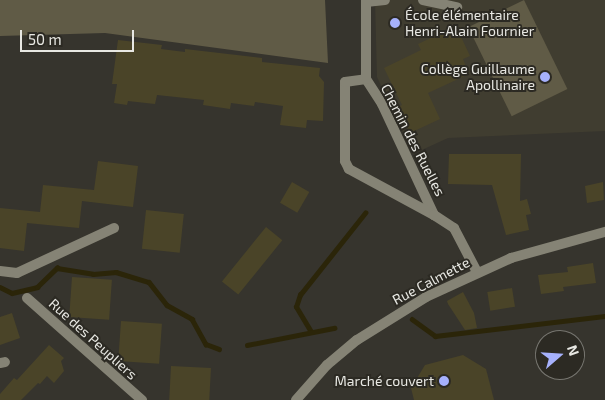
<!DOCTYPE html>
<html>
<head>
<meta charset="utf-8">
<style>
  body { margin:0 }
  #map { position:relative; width:605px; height:400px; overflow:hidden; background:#36342d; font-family:"Exo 2",sans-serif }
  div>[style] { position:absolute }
  .built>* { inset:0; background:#403d30 }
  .green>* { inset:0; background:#605b46; transform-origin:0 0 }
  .stream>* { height:4.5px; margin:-2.25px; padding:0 2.25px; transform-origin:2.25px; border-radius:2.25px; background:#2b2509 }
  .building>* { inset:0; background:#4a4428; transform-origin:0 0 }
  .minor>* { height:10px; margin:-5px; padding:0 5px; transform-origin:5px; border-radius:5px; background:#858375 }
  .tertiary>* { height:10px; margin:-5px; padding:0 5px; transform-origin:5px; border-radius:5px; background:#858375 }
  .dots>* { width:14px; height:14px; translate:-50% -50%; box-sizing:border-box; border:2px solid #2c2a23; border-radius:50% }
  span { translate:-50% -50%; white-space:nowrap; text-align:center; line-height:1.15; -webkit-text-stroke:4px #2c2a23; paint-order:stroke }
  .poi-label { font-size:14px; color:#e8e8e3 }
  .left { translate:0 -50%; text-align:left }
  .right { translate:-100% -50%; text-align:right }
  .street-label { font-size:14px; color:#e8e8e3 }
  .north { position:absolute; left:535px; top:330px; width:50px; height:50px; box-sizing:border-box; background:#2c2a23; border:1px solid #777670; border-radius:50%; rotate:71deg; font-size:14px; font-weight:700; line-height:20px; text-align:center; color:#e8e8e3 }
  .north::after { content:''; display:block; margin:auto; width:18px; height:22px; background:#a6b1fc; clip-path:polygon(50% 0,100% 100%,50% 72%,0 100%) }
  .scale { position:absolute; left:20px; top:30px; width:114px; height:22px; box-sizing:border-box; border:2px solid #e8e8e3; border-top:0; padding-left:6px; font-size:15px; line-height:18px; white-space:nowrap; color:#e8e8e3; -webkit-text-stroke:4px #2c2a23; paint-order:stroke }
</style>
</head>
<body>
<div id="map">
  <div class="built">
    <div style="clip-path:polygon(375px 0,605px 0,605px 131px,448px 138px,413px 154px,377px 77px)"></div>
  </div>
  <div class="green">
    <div style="clip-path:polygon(0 0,325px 0,328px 63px,105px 33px,0 36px)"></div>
    <div style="left:524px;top:0;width:99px;height:62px;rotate:64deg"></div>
  </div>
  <div class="stream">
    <div style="left:0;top:287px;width:13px;rotate:27deg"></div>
    <div style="left:12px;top:293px;width:26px;rotate:-13deg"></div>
    <div style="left:37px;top:287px;width:28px;rotate:-44deg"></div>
    <div style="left:57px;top:268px;width:36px;rotate:9deg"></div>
    <div style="left:93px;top:274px;width:23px;rotate:-5deg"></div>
    <div style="left:116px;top:272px;width:34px;rotate:17deg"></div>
    <div style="left:149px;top:282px;width:29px;rotate:52deg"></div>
    <div style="left:167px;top:305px;width:29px;rotate:29deg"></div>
    <div style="left:192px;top:319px;width:29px;rotate:61deg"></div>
    <div style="left:206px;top:344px;width:14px;rotate:21deg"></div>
    <div style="left:412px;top:319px;width:29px;rotate:36deg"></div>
    <div style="left:435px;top:336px;width:171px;rotate:-6.7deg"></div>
    <div style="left:311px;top:332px;width:29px;rotate:-121deg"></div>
    <div style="left:296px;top:307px;width:13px;rotate:-72deg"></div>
    <div style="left:300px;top:295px;width:105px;rotate:-51.6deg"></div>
    <div style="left:247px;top:345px;width:89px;rotate:-11.1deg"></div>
  </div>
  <div class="building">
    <div style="clip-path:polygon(456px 26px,470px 56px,463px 59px,469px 74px,428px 93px,440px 119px,410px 133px,398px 107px,402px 105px,384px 68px,421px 50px,418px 44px)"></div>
    <div style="clip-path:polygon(118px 40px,162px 45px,161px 49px,185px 52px,185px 49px,262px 58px,262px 62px,320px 68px,319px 76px,324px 82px,323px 121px,307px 120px,306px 128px,280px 125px,283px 106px,255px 102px,254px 106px,231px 103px,230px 109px,203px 105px,204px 100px,157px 95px,155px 104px,128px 101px,127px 105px,114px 103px,117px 84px,112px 84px)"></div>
    <div style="clip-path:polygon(449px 154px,521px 154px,520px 201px,527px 199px,531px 214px,526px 215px,529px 230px,506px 235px,492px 185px,448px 184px)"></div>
    <div style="clip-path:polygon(98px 161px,138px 166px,133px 207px,82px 201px,79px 228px,27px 223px,24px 251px,0 248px,0 208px,40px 212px,43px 185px,94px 190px)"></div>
    <div style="left:292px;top:182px;width:20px;height:24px;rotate:30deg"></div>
    <div style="clip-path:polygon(603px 182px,604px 200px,587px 203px,585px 186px)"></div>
    <div style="left:146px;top:210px;width:38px;height:39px;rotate:6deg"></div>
    <div style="left:266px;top:227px;width:21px;height:70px;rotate:39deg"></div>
    <div style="clip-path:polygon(593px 263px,596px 283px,563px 287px,564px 291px,541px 294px,538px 275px,568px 272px,567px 267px)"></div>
    <div style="left:72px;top:277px;width:40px;height:40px;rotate:4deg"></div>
    <div style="left:512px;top:288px;width:19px;height:25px;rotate:81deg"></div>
    <div style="clip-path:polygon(463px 292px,474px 313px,477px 328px,465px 330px,448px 304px,447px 301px)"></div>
    <div style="clip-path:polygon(12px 313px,20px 338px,0 345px,0 317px)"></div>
    <div style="left:121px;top:321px;width:41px;height:40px;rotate:4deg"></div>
    <div style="clip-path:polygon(49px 345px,64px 358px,61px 361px,64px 371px,54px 383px,47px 376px,40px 384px,38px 383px,21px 400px,0 400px,0 394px,14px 378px,17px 380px)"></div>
    <div style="clip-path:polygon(463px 355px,486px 369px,494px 400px,414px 400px,411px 388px,425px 365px)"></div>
    <div style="left:171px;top:366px;width:40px;height:34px;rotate:3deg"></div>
  </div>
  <div class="minor">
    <div style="left:423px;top:0;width:35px;rotate:12deg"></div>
    <div style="left:366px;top:2px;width:19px;rotate:-6deg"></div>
    <div style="left:366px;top:79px;width:30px;rotate:57deg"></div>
    <div style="left:382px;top:104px;width:123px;rotate:64.9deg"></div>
    <div style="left:434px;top:215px;width:97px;rotate:-151.6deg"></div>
    <div style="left:349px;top:169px;width:9px;rotate:-117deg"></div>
    <div style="left:345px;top:161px;width:79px;rotate:-90deg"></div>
    <div style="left:345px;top:82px;width:21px;rotate:-8deg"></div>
    <div style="left:366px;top:79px;width:79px;rotate:-90deg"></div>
    <div style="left:434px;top:215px;width:24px;rotate:33deg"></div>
    <div style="left:454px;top:228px;width:50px;rotate:62.4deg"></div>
    <div style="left:0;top:271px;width:17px;rotate:7deg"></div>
    <div style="left:17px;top:273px;width:107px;rotate:-24.9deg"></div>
    <div style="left:27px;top:298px;width:154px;rotate:41.6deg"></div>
    <div style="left:0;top:363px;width:5px;rotate:-11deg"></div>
  </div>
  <div class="tertiary">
    <div style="left:296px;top:400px;width:47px;rotate:-48.5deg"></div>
    <div style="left:327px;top:365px;width:39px;rotate:-40deg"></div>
    <div style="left:357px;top:340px;width:81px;rotate:-31.9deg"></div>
    <div style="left:426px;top:297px;width:94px;rotate:-24.6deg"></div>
    <div style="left:511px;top:258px;width:98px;rotate:-15.5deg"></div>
  </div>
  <div class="dots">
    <div style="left:395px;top:23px;background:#a6b1fc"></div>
    <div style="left:545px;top:77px;background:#a6b1fc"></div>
    <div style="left:444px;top:381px;background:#a6b1fc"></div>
  </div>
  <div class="poi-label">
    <span class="left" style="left:405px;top:23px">École élémentaire<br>Henri-Alain Fournier</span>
    <span class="right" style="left:535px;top:77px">Collège Guillaume<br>Apollinaire</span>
    <span class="right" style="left:434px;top:381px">Marché couvert</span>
  </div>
  <div class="street-label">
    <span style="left:413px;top:140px;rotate:63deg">Chemin des Ruelles</span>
    <span style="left:431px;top:281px;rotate:-28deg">Rue Calmette</span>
    <span style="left:93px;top:339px;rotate:42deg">Rue des Peupliers</span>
  </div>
  <div class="north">N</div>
  <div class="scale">50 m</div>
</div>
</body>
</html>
